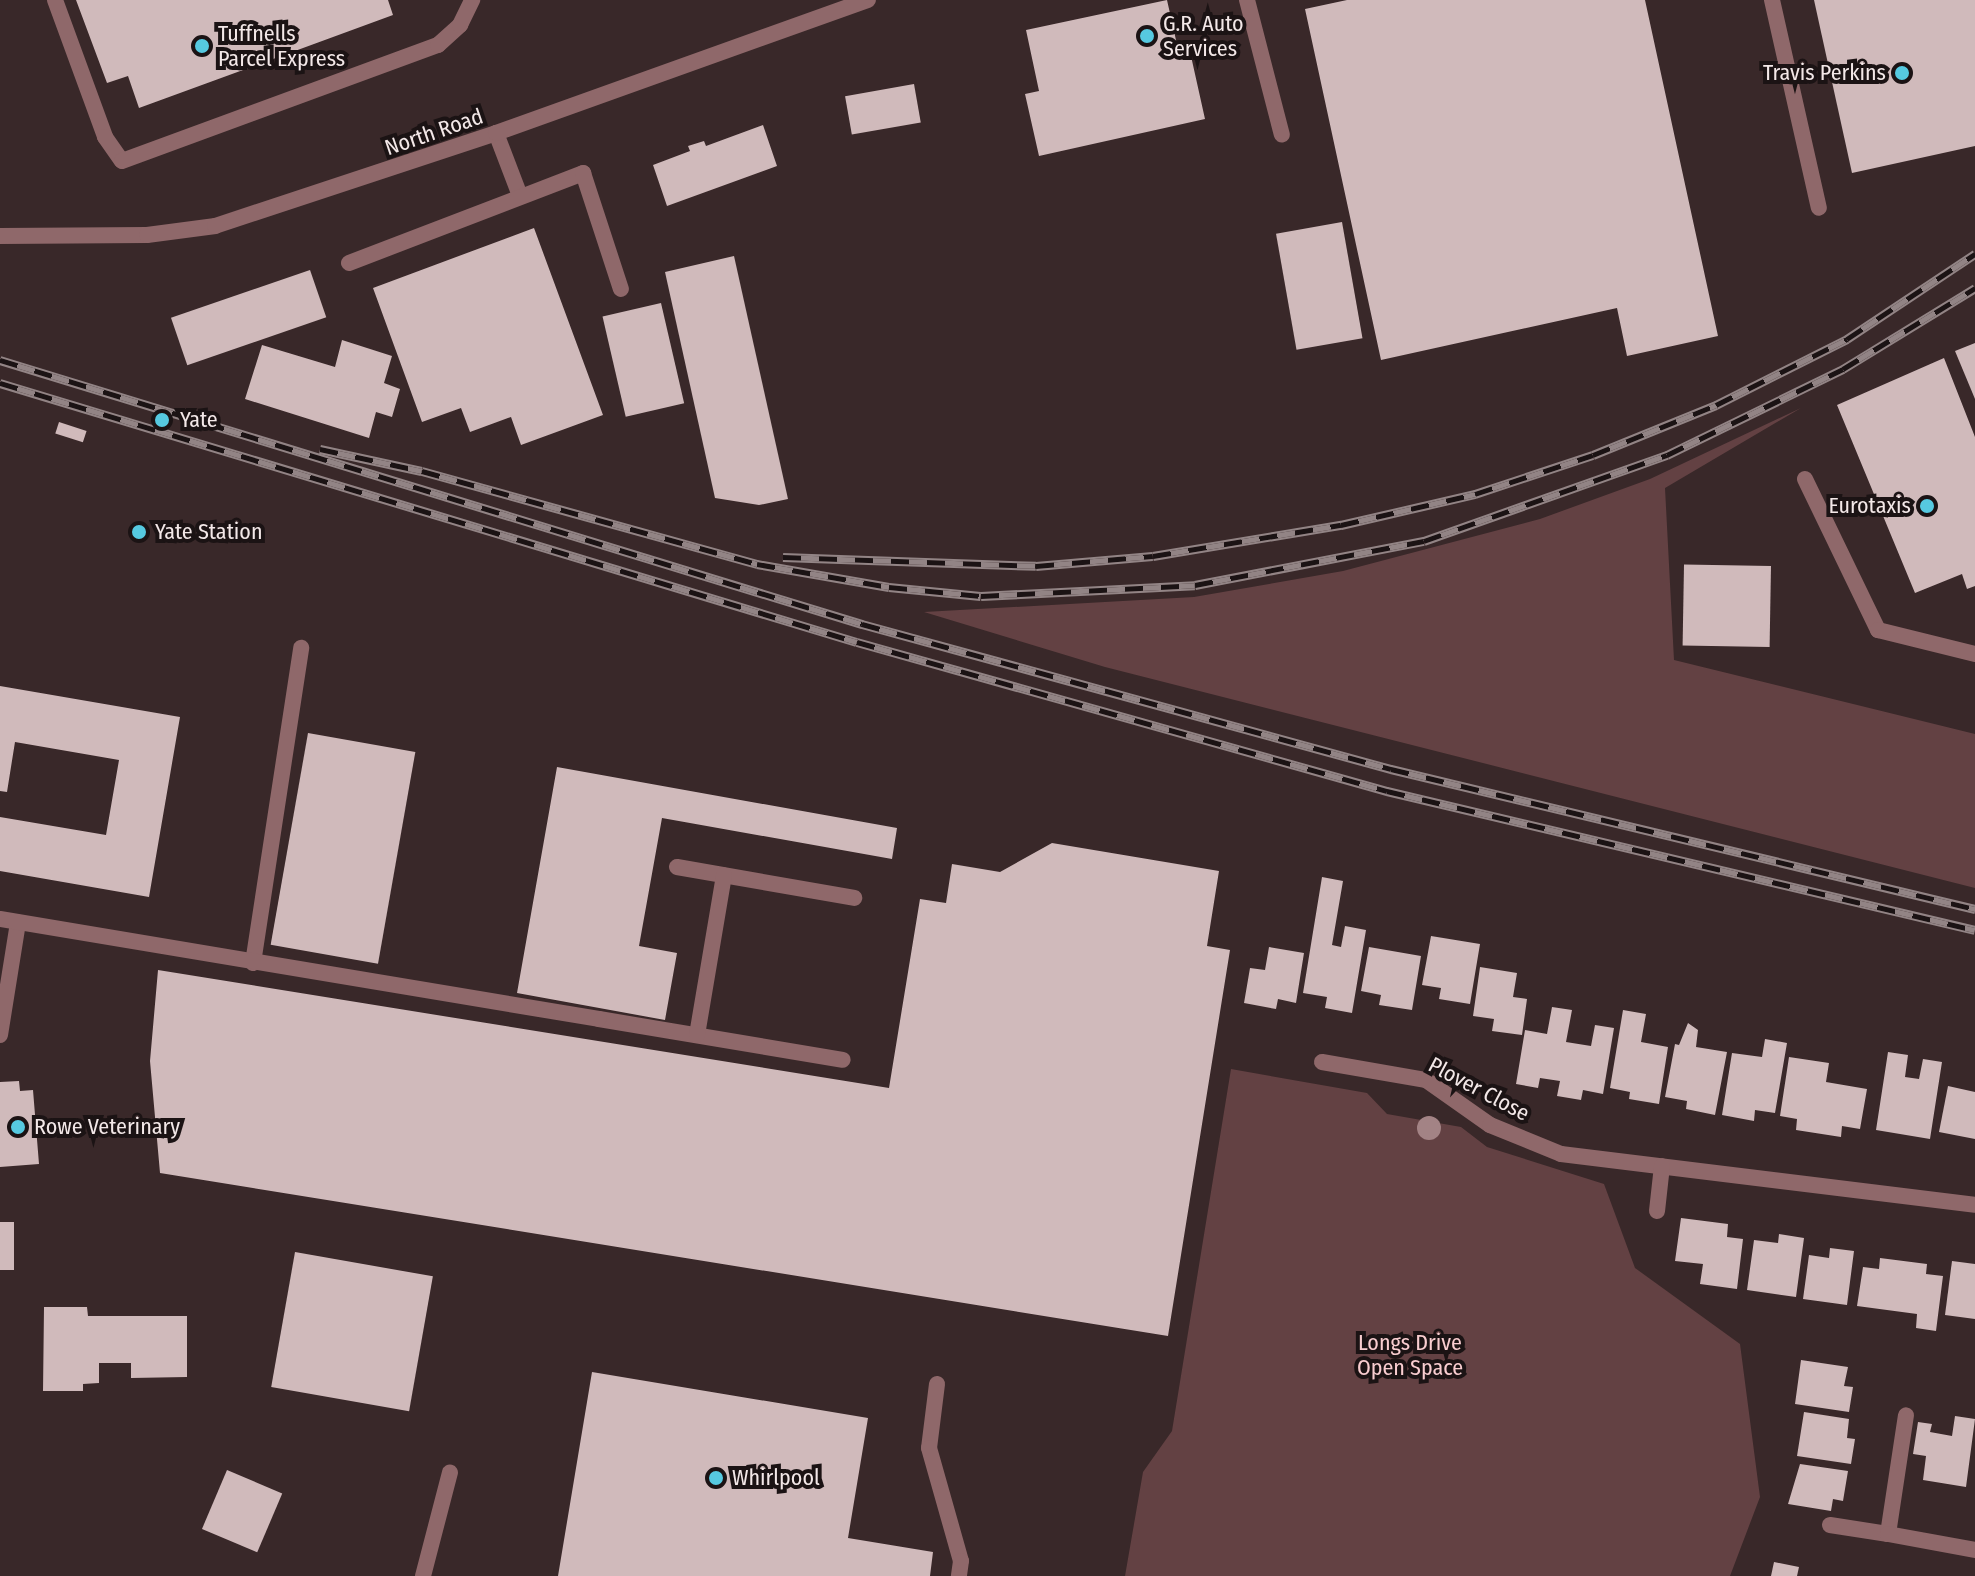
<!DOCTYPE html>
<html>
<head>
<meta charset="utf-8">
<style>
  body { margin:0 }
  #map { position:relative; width:1975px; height:1576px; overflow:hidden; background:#392829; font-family:"Fira Sans Condensed",sans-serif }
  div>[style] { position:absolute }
  .green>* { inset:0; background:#634143 }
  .building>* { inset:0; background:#d0babb; transform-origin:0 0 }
  .service>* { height:16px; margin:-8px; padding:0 8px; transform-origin:8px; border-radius:8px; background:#8f686a }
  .minor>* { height:16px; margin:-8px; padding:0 8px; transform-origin:8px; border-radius:8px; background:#8f686a }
  .rail>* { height:9px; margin-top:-4.5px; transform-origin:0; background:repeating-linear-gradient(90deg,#1b1314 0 18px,#928485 0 36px); box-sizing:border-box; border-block:2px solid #928485 }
  .trees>* { width:24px; height:24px; margin:-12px; border-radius:50%; background:#a38385 }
  .dots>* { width:22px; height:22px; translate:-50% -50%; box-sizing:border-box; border:4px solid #1b1314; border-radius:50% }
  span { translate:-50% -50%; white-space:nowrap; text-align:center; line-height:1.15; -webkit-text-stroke:8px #1b1314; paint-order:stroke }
  .poi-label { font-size:22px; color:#f3e8e8 }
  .left { translate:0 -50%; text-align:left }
  .right { translate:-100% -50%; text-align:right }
  .street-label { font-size:22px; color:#f3e8e8 }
  .park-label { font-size:22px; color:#f9cdd0 }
</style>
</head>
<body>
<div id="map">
  <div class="green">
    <div style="clip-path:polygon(1801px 408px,1665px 488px,1674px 660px,1975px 734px,1975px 888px,1105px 667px,924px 612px,1194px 597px,1343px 571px,1540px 519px,1650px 479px)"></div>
    <div style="clip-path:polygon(1231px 1069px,1367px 1093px,1387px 1114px,1461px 1127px,1487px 1147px,1604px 1184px,1635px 1268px,1740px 1344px,1760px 1497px,1730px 1576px,1125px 1576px,1143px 1472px,1172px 1431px)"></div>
  </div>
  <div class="building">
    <div style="clip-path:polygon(76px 0,388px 0,393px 15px,139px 108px,128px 76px,107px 83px)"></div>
    <div style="clip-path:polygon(1167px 0,1180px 58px,1191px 56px,1205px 119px,1039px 156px,1025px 94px,1039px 91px,1026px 30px)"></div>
    <div style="clip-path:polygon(1347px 0,1645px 0,1718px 336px,1627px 356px,1617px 308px,1381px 360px,1305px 9px)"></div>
    <div style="clip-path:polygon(1814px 0,1975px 0,1975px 146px,1852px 173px)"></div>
    <div style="left:914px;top:84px;width:39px;height:70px;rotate:80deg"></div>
    <div style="clip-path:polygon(763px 125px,777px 166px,667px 206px,653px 165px,690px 151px,688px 146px,704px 141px,706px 146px)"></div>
    <div style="left:1342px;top:222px;width:118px;height:67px;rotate:80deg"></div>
    <div style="clip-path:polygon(534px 228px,603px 415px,521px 445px,511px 417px,470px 432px,461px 408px,422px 422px,373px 288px)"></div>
    <div style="clip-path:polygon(734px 256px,788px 499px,759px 505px,715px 498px,665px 272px)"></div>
    <div style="left:310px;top:270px;width:50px;height:147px;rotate:71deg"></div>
    <div style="left:661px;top:303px;width:103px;height:60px;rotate:77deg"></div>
    <div style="clip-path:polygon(342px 340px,392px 356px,384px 383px,400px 389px,392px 417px,376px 412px,369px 438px,245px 399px,262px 345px,335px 367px)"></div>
    <div style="clip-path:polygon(1975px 343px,1975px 399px,1955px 351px)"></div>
    <div style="clip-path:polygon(1944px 358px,1975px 437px,1975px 586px,1967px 589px,1962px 574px,1915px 593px,1837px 405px)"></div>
    <div style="left:59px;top:422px;width:29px;height:12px;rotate:18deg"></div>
    <div style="left:1771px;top:566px;width:81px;height:87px;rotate:91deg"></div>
    <div style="clip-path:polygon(0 686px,180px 717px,149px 897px,0 871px,0 817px,106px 835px,119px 760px,15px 742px,7px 792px,0 791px)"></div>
    <div style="left:308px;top:733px;width:109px;height:215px;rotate:10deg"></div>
    <div style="clip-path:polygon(557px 767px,897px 828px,892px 859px,662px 818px,639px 946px,677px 953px,665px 1020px,517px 993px)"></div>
    <div style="clip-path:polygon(1052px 843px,1219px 871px,1207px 946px,1230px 950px,1168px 1336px,160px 1173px,150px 1061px,158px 970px,889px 1088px,920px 899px,946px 903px,952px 864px,1000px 872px)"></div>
    <div style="clip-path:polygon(1322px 877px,1343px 881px,1332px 945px,1341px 947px,1345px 926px,1366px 930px,1352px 1013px,1325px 1008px,1327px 997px,1303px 993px)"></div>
    <div style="clip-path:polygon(1431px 936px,1480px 944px,1470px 1004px,1439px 999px,1441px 988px,1422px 985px)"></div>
    <div style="clip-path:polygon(1269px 947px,1304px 953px,1296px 1003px,1278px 999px,1276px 1009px,1244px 1003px,1250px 968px,1265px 970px)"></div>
    <div style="clip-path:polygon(1369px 947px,1421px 956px,1412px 1010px,1379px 1005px,1381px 995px,1361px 991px)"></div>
    <div style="clip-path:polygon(1480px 967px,1517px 973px,1513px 997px,1527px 999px,1522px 1035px,1492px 1031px,1494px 1019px,1473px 1016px)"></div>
    <div style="clip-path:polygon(1552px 1007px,1572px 1010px,1566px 1042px,1591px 1046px,1595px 1025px,1614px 1028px,1603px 1094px,1583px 1090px,1581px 1100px,1557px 1096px,1560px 1081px,1540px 1078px,1538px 1088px,1516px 1084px,1525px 1030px,1547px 1034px)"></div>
    <div style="clip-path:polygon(1623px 1010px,1646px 1014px,1641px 1042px,1668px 1047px,1659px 1104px,1629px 1099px,1630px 1092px,1610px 1088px)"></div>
    <div style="clip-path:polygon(1688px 1023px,1698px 1030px,1696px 1047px,1727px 1052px,1715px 1115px,1686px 1109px,1687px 1101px,1665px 1097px,1675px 1044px,1679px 1045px)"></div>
    <div style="clip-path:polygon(1765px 1039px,1787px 1043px,1775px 1113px,1755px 1110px,1754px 1121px,1722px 1115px,1732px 1053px,1762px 1057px)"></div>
    <div style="clip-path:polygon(1888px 1052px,1908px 1055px,1905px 1077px,1919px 1079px,1923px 1059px,1942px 1062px,1930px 1139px,1876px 1130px)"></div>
    <div style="clip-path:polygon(1789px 1057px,1829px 1063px,1826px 1082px,1867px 1089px,1860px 1129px,1842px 1126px,1841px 1137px,1796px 1130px,1797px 1119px,1780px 1116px)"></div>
    <div style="clip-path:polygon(19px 1081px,20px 1091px,33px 1090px,39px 1164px,0 1167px,0 1082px)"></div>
    <div style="clip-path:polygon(1948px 1086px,1975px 1092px,1975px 1139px,1939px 1132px)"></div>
    <div style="clip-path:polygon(1681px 1218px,1728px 1224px,1727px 1237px,1743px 1239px,1737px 1289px,1700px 1284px,1703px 1264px,1675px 1261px)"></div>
    <div style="left:0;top:1222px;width:14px;height:48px"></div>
    <div style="clip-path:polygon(1779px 1234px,1804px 1238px,1796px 1297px,1747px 1290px,1754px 1240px,1778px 1243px)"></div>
    <div style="clip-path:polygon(1830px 1248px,1854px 1251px,1847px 1305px,1803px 1299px,1809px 1255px,1829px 1258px)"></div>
    <div style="left:295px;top:1252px;width:140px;height:137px;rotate:10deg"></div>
    <div style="clip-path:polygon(1880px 1258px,1927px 1264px,1926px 1274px,1943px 1276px,1936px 1331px,1916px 1328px,1917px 1314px,1857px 1306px,1863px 1267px,1879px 1269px)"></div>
    <div style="clip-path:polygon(1952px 1261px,1975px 1264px,1975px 1319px,1945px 1315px)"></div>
    <div style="clip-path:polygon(44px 1307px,87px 1307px,88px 1316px,187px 1316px,187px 1377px,131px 1378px,131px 1363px,99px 1363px,99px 1383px,83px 1384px,83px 1391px,43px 1391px)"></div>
    <div style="clip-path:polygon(1801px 1360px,1848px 1367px,1844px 1386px,1853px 1387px,1849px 1412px,1795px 1404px)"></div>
    <div style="clip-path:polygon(592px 1372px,868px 1418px,848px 1538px,933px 1552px,930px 1576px,558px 1576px)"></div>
    <div style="clip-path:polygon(1804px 1412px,1849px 1419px,1847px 1438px,1855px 1439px,1851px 1464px,1797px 1456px)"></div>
    <div style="clip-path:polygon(1955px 1416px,1975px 1419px,1966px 1487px,1923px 1480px,1926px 1456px,1913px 1454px,1918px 1422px,1932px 1424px,1930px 1432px,1952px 1436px)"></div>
    <div style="clip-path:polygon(1800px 1464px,1848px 1471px,1843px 1501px,1833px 1499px,1831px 1511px,1788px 1504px)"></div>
    <div style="left:227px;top:1470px;width:60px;height:64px;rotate:23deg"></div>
    <div style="clip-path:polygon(1774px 1562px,1799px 1567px,1797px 1576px,1771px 1576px)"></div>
  </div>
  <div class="service">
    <div style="left:55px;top:0;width:146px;rotate:69.9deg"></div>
    <div style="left:105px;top:137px;width:29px;rotate:55deg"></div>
    <div style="left:122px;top:161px;width:337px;rotate:-20.2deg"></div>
    <div style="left:438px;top:45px;width:30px;rotate:-42deg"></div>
    <div style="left:460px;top:25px;width:28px;rotate:-64deg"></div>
    <div style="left:1247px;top:0;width:139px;rotate:75.5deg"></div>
    <div style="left:1772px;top:0;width:213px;rotate:77.3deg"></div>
    <div style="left:496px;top:133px;width:67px;rotate:69.1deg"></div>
    <div style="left:349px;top:263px;width:251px;rotate:-21deg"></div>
    <div style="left:583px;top:173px;width:122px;rotate:71.9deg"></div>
    <div style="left:1805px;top:479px;width:168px;rotate:64.2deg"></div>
    <div style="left:1878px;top:630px;width:100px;rotate:13.9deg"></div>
    <div style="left:677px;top:867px;width:180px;rotate:9.9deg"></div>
    <div style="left:253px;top:963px;width:319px;rotate:-81.3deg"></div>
    <div style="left:599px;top:1019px;width:247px;rotate:9.5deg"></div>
    <div style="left:0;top:1035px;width:114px;rotate:-80.9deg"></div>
    <div style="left:697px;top:1035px;width:162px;rotate:-80.4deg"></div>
    <div style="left:1322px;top:1062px;width:106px;rotate:9.8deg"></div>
    <div style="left:937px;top:1384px;width:64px;rotate:97.1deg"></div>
    <div style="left:929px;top:1448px;width:117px;rotate:74.2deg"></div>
    <div style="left:961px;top:1561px;width:15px;rotate:98deg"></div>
    <div style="left:1830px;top:1525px;width:59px;rotate:8.8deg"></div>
    <div style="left:1888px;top:1534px;width:120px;rotate:-81.4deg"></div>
    <div style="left:423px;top:1576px;width:107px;rotate:-75.4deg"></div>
  </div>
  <div class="minor">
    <div style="left:0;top:236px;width:147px;rotate:-0.4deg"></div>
    <div style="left:147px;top:235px;width:69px;rotate:-7.5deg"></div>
    <div style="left:215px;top:226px;width:296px;rotate:-18.3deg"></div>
    <div style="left:496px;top:133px;width:395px;rotate:-19.7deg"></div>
    <div style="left:0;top:919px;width:607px;rotate:9.48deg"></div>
    <div style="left:1426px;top:1080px;width:78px;rotate:35.1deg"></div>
    <div style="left:1490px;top:1125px;width:77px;rotate:22.2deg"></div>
    <div style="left:1561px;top:1154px;width:417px;rotate:7deg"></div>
    <div style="left:1657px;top:1211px;width:45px;rotate:-83.7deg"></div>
    <div style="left:1888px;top:1534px;width:88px;rotate:10.4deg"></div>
  </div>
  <div class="rail">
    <div style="left:0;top:360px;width:902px;rotate:17.03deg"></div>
    <div style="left:862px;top:624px;width:549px;rotate:15.33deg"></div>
    <div style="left:1391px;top:769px;width:601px;rotate:13.48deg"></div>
    <div style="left:0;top:383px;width:895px;rotate:16.82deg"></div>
    <div style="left:857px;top:642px;width:551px;rotate:15.7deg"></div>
    <div style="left:1387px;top:791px;width:604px;rotate:13.3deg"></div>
    <div style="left:320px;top:449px;width:104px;rotate:12.2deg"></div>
    <div style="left:422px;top:471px;width:348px;rotate:15.5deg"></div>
    <div style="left:757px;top:564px;width:134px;rotate:9.9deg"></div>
    <div style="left:889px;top:587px;width:92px;rotate:5.6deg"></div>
    <div style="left:981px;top:596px;width:214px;rotate:-2.9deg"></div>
    <div style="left:1195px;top:585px;width:233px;rotate:-10.9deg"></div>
    <div style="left:1424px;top:541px;width:258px;rotate:-19.5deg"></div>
    <div style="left:1667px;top:455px;width:196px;rotate:-26deg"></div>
    <div style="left:1843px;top:369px;width:155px;rotate:-31.5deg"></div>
    <div style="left:783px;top:557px;width:253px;rotate:2deg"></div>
    <div style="left:1036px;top:566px;width:117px;rotate:-4.9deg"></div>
    <div style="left:1153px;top:556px;width:191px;rotate:-9.4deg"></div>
    <div style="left:1341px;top:525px;width:138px;rotate:-13deg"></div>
    <div style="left:1475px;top:494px;width:124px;rotate:-18.3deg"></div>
    <div style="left:1593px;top:455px;width:133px;rotate:-22.1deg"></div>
    <div style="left:1716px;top:405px;width:147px;rotate:-26.7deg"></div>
    <div style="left:1847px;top:339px;width:154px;rotate:-33.6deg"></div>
  </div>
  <div class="trees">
    <div style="left:1429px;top:1128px"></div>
  </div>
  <div class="dots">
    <div style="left:1147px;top:36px;background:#56c9e0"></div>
    <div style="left:202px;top:46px;background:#56c9e0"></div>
    <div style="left:1902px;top:73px;background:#56c9e0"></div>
    <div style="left:162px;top:420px;background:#56c9e0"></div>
    <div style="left:1927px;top:506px;background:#56c9e0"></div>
    <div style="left:139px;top:532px;background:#56c9e0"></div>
    <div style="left:18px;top:1127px;background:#56c9e0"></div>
    <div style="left:716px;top:1478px;background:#56c9e0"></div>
  </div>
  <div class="poi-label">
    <span class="left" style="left:1163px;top:36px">G.R. Auto<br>Services</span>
    <span class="left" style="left:218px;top:46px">Tuffnells<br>Parcel Express</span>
    <span class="right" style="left:1886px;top:73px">Travis Perkins</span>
    <span class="left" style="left:180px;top:420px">Yate</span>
    <span class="right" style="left:1911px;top:506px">Eurotaxis</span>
    <span class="left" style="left:155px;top:532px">Yate Station</span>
    <span class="left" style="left:34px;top:1127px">Rowe Veterinary</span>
    <span class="left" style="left:732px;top:1478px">Whirlpool</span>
  </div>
  <div class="street-label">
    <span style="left:434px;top:132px;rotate:-19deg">North Road</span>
    <span style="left:1479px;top:1089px;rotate:28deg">Plover Close</span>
  </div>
  <div class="park-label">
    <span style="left:1410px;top:1355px">Longs Drive<br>Open Space</span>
  </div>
</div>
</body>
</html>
